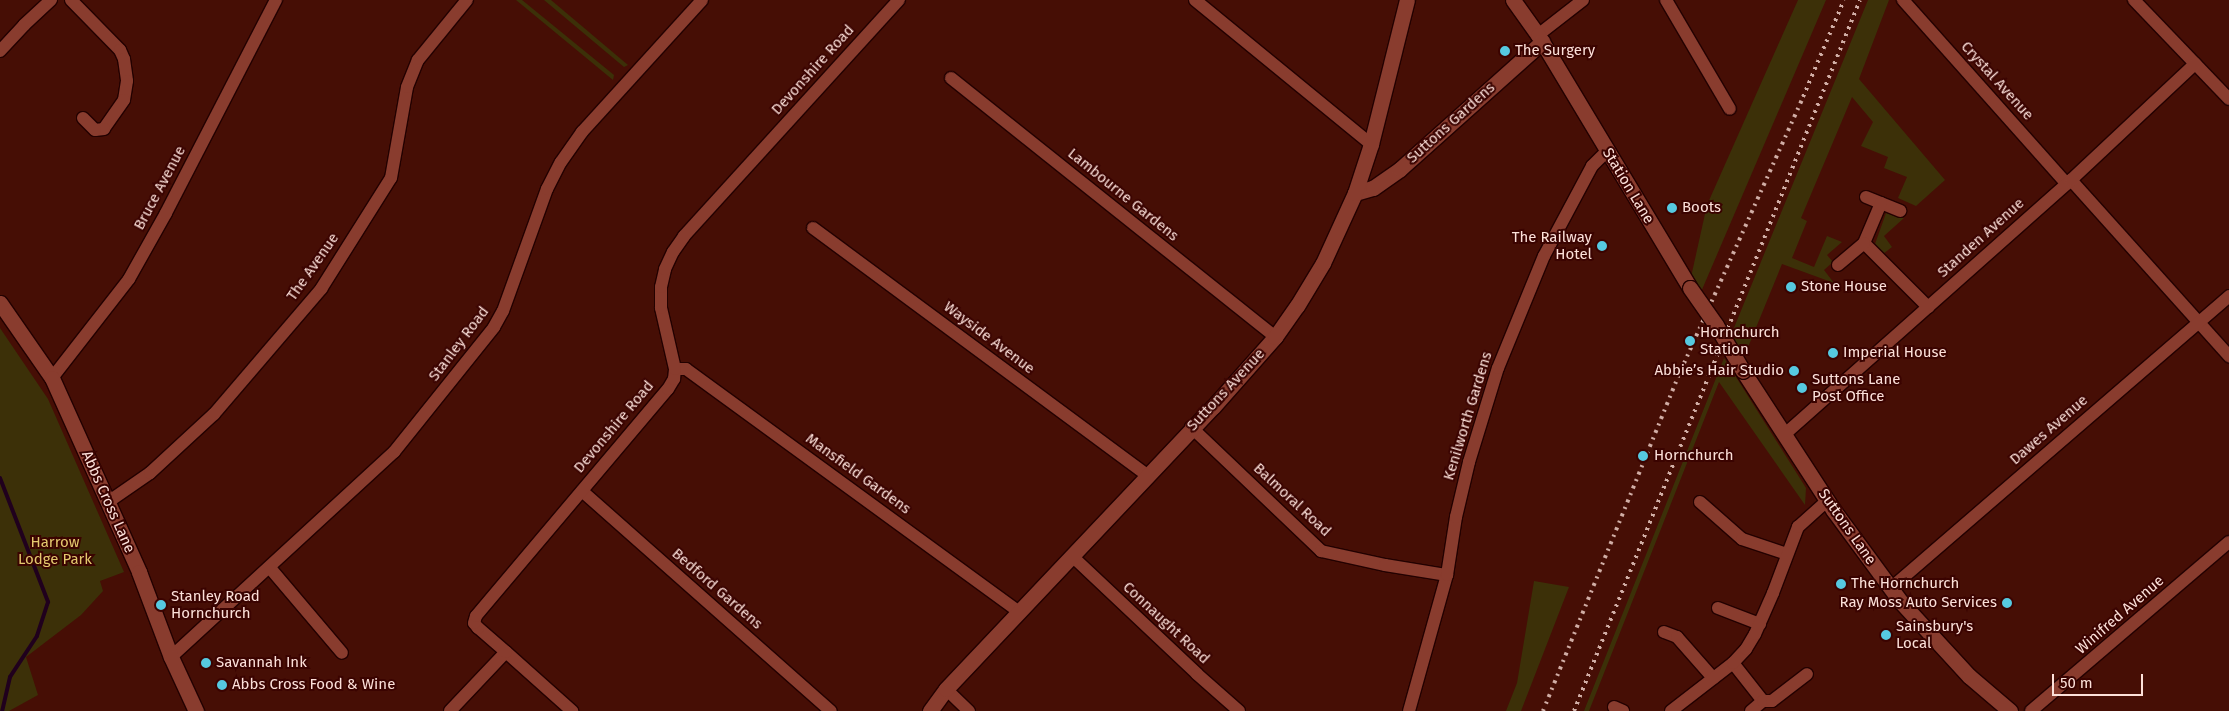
<!DOCTYPE html>
<html>
<head>
<meta charset="utf-8">
<style>
  body { margin:0 }
  #map { position:relative; width:2229px; height:711px; overflow:hidden; background:#460e05; font-family:"Fira Sans",sans-serif }
  div>[style] { position:absolute }
  .green>* { inset:0; background:#3c3008 }
  .stream>* { height:4px; margin:-2px; padding:0 2px; transform-origin:2px; border-radius:2px; background:#20001d }
  .roads { filter:drop-shadow(1px 0 #230100) drop-shadow(-1px 0 #230100) drop-shadow(0 1px #230100) drop-shadow(0 -1px #230100) }
  .street>* { height:12px; margin:-6px; padding:0 6px; transform-origin:6px; border-radius:6px; background:#893c2e }
  .secondary>* { height:15px; margin:-7.5px; padding:0 7.5px; transform-origin:7.5px; border-radius:7.5px; background:#893c2e }
  .rail>* { height:4px; margin-top:-2px; transform-origin:0; background:repeating-linear-gradient(90deg,#d1aea6 0 2.5px,transparent 0 7.5px) }
  .bridges { filter:drop-shadow(1px 0 #230100) drop-shadow(-1px 0 #230100) drop-shadow(0 1px #230100) drop-shadow(0 -1px #230100) }
  .secondary-bridge>* { height:15px; margin:-7.5px; padding:0 7.5px; transform-origin:7.5px; border-radius:7.5px; background:#893c2e }
  .dots>* { width:14px; height:14px; translate:-50% -50%; box-sizing:border-box; border:2px solid #3a0300; border-radius:50% }
  span { translate:-50% -50%; white-space:nowrap; text-align:center; line-height:1.15; -webkit-text-stroke:4px #3a0300; paint-order:stroke }
  .poi-label { font-size:15px; color:#fce0d9 }
  .left { translate:0 -50%; text-align:left }
  .right { translate:-100% -50%; text-align:right }
  .street-label { font-size:15px; color:#fce0d9 }
  .park-label { font-size:15px; color:#e3c86e }
  .scale { position:absolute; left:2052px; top:674px; width:91px; height:22px; box-sizing:border-box; border:2px solid #fce0d9; border-top:0; padding-left:6px; font-size:15px; line-height:18px; white-space:nowrap; color:#fce0d9; -webkit-text-stroke:4px #3a0300; paint-order:stroke }
</style>
</head>
<body>
<div id="map">
  <div class="green">
    <div style="clip-path:polygon(516px 0,522px 0,614px 75px,613px 80px)"></div>
    <div style="clip-path:polygon(544px 0,551px 0,628px 65px,624px 67px)"></div>
    <div style="clip-path:polygon(1798px 0,1826px 0,1701px 292px,1691px 277px,1707px 205px)"></div>
    <div style="clip-path:polygon(1868px 0,1889px 0,1859px 79px,1945px 180px,1916px 206px,1898px 198px,1907px 177px,1884px 168px,1888px 157px,1861px 146px,1873px 122px,1852px 97px,1801px 218px,1807px 221px,1792px 258px,1814px 267px,1827px 236px,1842px 242px,1827px 255px,1833px 262px,1824px 270px,1834px 283px,1782px 264px,1744px 357px,1741px 359px,1729px 340px)"></div>
    <div style="clip-path:polygon(1886px 213px,1904px 218px,1884px 236px,1892px 247px,1883px 254px,1875px 244px)"></div>
    <div style="clip-path:polygon(0 328px,48px 399px,124px 572px,100px 581px,103px 591px,81px 615px,26px 657px,38px 695px,9px 711px,0 711px)"></div>
    <div style="clip-path:polygon(1724px 358px,1806px 488px,1805px 505px,1719px 382px,1589px 711px,1584px 711px)"></div>
    <div style="clip-path:polygon(1534px 581px,1569px 587px,1521px 711px,1506px 711px,1517px 683px)"></div>
  </div>
  <div class="stream">
    <div style="left:0;top:478px;width:133px;rotate:68.8deg"></div>
    <div style="left:48px;top:602px;width:36px;rotate:108deg"></div>
    <div style="left:37px;top:636px;width:49px;rotate:123.4deg"></div>
    <div style="left:10px;top:677px;width:35px;rotate:103deg"></div>
  </div>
  <div class="roads">
    <div class="street">
      <div style="left:71px;top:0;width:70px;rotate:45.6deg"></div>
      <div style="left:120px;top:50px;width:10px;rotate:66deg"></div>
      <div style="left:124px;top:59px;width:22px;rotate:82deg"></div>
      <div style="left:127px;top:81px;width:19px;rotate:99deg"></div>
      <div style="left:124px;top:100px;width:35px;rotate:125deg"></div>
      <div style="left:104px;top:129px;width:9px;rotate:174deg"></div>
      <div style="left:95px;top:130px;width:17px;rotate:-135deg"></div>
      <div style="left:1195px;top:0;width:227px;rotate:39.3deg"></div>
      <div style="left:1666px;top:0;width:126px;rotate:59.6deg"></div>
      <div style="left:1903px;top:0;width:246px;rotate:48.3deg"></div>
      <div style="left:2134px;top:0;width:137px;rotate:46.2deg"></div>
      <div style="left:1538px;top:35px;width:57px;rotate:-37.9deg"></div>
      <div style="left:0;top:51px;width:35px;rotate:-47deg"></div>
      <div style="left:24px;top:25px;width:37px;rotate:-43deg"></div>
      <div style="left:951px;top:78px;width:415px;rotate:38.6deg"></div>
      <div style="left:2071px;top:180px;width:237px;rotate:48.1deg"></div>
      <div style="left:1866px;top:197px;width:37px;rotate:22deg"></div>
      <div style="left:1881px;top:203px;width:43px;rotate:113deg"></div>
      <div style="left:1864px;top:243px;width:91px;rotate:45deg"></div>
      <div style="left:813px;top:228px;width:415px;rotate:36.5deg"></div>
      <div style="left:1838px;top:265px;width:34px;rotate:-40deg"></div>
      <div style="left:675px;top:369px;width:11px"></div>
      <div style="left:686px;top:369px;width:412px;rotate:36.1deg"></div>
      <div style="left:52px;top:378px;width:125px;rotate:-52.1deg"></div>
      <div style="left:129px;top:279px;width:76px;rotate:-60.7deg"></div>
      <div style="left:166px;top:213px;width:240px;rotate:-62.7deg"></div>
      <div style="left:1191px;top:427px;width:180px;rotate:43.6deg"></div>
      <div style="left:1321px;top:551px;width:66px;rotate:12.3deg"></div>
      <div style="left:1385px;top:565px;width:63px;rotate:9.2deg"></div>
      <div style="left:1785px;top:434px;width:383px;rotate:-41.6deg"></div>
      <div style="left:2071px;top:180px;width:170px;rotate:-43.1deg"></div>
      <div style="left:582px;top:491px;width:332px;rotate:41.5deg"></div>
      <div style="left:108px;top:502px;width:51px;rotate:-34.6deg"></div>
      <div style="left:150px;top:473px;width:87px;rotate:-42.7deg"></div>
      <div style="left:214px;top:414px;width:165px;rotate:-49.4deg"></div>
      <div style="left:321px;top:289px;width:131px;rotate:-57.8deg"></div>
      <div style="left:391px;top:178px;width:92px;rotate:-80deg"></div>
      <div style="left:407px;top:87px;width:29px;rotate:-68deg"></div>
      <div style="left:418px;top:60px;width:77px;rotate:-50.8deg"></div>
      <div style="left:1700px;top:502px;width:56px;rotate:41.4deg"></div>
      <div style="left:1742px;top:539px;width:47px;rotate:18.4deg"></div>
      <div style="left:1072px;top:556px;width:172px;rotate:43.3deg"></div>
      <div style="left:1197px;top:674px;width:56px;rotate:41.4deg"></div>
      <div style="left:270px;top:568px;width:111px;rotate:49.7deg"></div>
      <div style="left:1891px;top:588px;width:447px;rotate:-40.8deg"></div>
      <div style="left:1718px;top:608px;width:45px;rotate:20.9deg"></div>
      <div style="left:1664px;top:632px;width:14px;rotate:21deg"></div>
      <div style="left:1677px;top:637px;width:55px;rotate:48.7deg"></div>
      <div style="left:506px;top:652px;width:89px;rotate:41.8deg"></div>
      <div style="left:171px;top:657px;width:303px;rotate:-42.6deg"></div>
      <div style="left:394px;top:452px;width:160px;rotate:-51.3deg"></div>
      <div style="left:494px;top:327px;width:18px;rotate:-61deg"></div>
      <div style="left:503px;top:311px;width:130px;rotate:-70.2deg"></div>
      <div style="left:547px;top:189px;width:30px;rotate:-63deg"></div>
      <div style="left:561px;top:162px;width:37px;rotate:-55deg"></div>
      <div style="left:582px;top:132px;width:178px;rotate:-47.7deg"></div>
      <div style="left:1733px;top:663px;width:48px;rotate:51.7deg"></div>
      <div style="left:946px;top:689px;width:32px;rotate:44deg"></div>
      <div style="left:1614px;top:707px;width:10px;rotate:24deg"></div>
      <div style="left:450px;top:711px;width:81px;rotate:-46.5deg"></div>
      <div style="left:506px;top:652px;width:37px;rotate:-139deg"></div>
      <div style="left:478px;top:628px;width:6px;rotate:-129deg"></div>
      <div style="left:474px;top:623px;width:7px;rotate:-74deg"></div>
      <div style="left:476px;top:616px;width:297px;rotate:-49.8deg"></div>
      <div style="left:668px;top:389px;width:12px;rotate:-59deg"></div>
      <div style="left:674px;top:379px;width:10px;rotate:-84deg"></div>
      <div style="left:675px;top:369px;width:63px;rotate:-102.9deg"></div>
      <div style="left:661px;top:308px;width:21px;rotate:-90deg"></div>
      <div style="left:661px;top:287px;width:18px;rotate:-77deg"></div>
      <div style="left:665px;top:269px;width:19px;rotate:-65deg"></div>
      <div style="left:673px;top:252px;width:19px;rotate:-55deg"></div>
      <div style="left:684px;top:236px;width:319px;rotate:-47.7deg"></div>
      <div style="left:1409px;top:711px;width:141px;rotate:-74.4deg"></div>
      <div style="left:1447px;top:575px;width:59px;rotate:-81.2deg"></div>
      <div style="left:1456px;top:517px;width:57px;rotate:-76.7deg"></div>
      <div style="left:1469px;top:462px;width:98px;rotate:-72.9deg"></div>
      <div style="left:1498px;top:368px;width:121px;rotate:-67.7deg"></div>
      <div style="left:1544px;top:256px;width:102px;rotate:-61.9deg"></div>
      <div style="left:1592px;top:166px;width:21px;rotate:-45deg"></div>
      <div style="left:1671px;top:711px;width:78px;rotate:-37.7deg"></div>
      <div style="left:1733px;top:663px;width:19px;rotate:-47deg"></div>
      <div style="left:1746px;top:649px;width:17px;rotate:-59deg"></div>
      <div style="left:1755px;top:634px;width:45px;rotate:-66.3deg"></div>
      <div style="left:1773px;top:593px;width:71px;rotate:-69.3deg"></div>
      <div style="left:1798px;top:527px;width:39px;rotate:-42deg"></div>
      <div style="left:1751px;top:711px;width:16px;rotate:-40deg"></div>
      <div style="left:1763px;top:701px;width:9px"></div>
      <div style="left:1772px;top:701px;width:44px;rotate:-37.6deg"></div>
      <div style="left:2031px;top:711px;width:260px;rotate:-40.5deg"></div>
    </div>
    <div class="secondary">
      <div style="left:1513px;top:0;width:43px;rotate:54.5deg"></div>
      <div style="left:1538px;top:35px;width:295px;rotate:59deg"></div>
      <div style="left:1355px;top:193px;width:19px;rotate:-16deg"></div>
      <div style="left:1373px;top:188px;width:33px;rotate:-35deg"></div>
      <div style="left:1400px;top:169px;width:191px;rotate:-41.8deg"></div>
      <div style="left:0;top:303px;width:91px;rotate:55.3deg"></div>
      <div style="left:52px;top:378px;width:213px;rotate:65.8deg"></div>
      <div style="left:139px;top:572px;width:91px;rotate:69.4deg"></div>
      <div style="left:171px;top:657px;width:60px;rotate:65.2deg"></div>
      <div style="left:1743px;top:371px;width:167px;rotate:57deg"></div>
      <div style="left:1834px;top:511px;width:112px;rotate:53.7deg"></div>
      <div style="left:1900px;top:601px;width:102px;rotate:47.4deg"></div>
      <div style="left:1969px;top:676px;width:54px;rotate:40.5deg"></div>
      <div style="left:930px;top:711px;width:27px;rotate:-54deg"></div>
      <div style="left:946px;top:689px;width:388px;rotate:-46.6deg"></div>
      <div style="left:1213px;top:407px;width:94px;rotate:-48.5deg"></div>
      <div style="left:1275px;top:337px;width:38px;rotate:-55deg"></div>
      <div style="left:1297px;top:306px;width:50px;rotate:-58.8deg"></div>
      <div style="left:1323px;top:263px;width:77px;rotate:-65.4deg"></div>
      <div style="left:1355px;top:193px;width:52px;rotate:-71.9deg"></div>
      <div style="left:1371px;top:144px;width:148px;rotate:-76deg"></div>
    </div>
  </div>
  <div class="rail">
    <div style="left:1543px;top:711px;width:368px;rotate:-68deg"></div>
    <div style="left:1681px;top:370px;width:299px;rotate:-65.9deg"></div>
    <div style="left:1803px;top:97px;width:105px;rotate:-67.1deg"></div>
    <div style="left:1574px;top:711px;width:766px;rotate:-68.09deg"></div>
  </div>
  <div class="bridges">
    <div class="secondary-bridge">
      <div style="left:1690px;top:288px;width:45px;rotate:54.9deg"></div>
      <div style="left:1716px;top:325px;width:53px;rotate:59.6deg"></div>
    </div>
  </div>
  <div class="dots">
    <div style="left:1505px;top:51px;background:#56c9e0"></div>
    <div style="left:1672px;top:208px;background:#56c9e0"></div>
    <div style="left:1602px;top:246px;background:#56c9e0"></div>
    <div style="left:1791px;top:287px;background:#56c9e0"></div>
    <div style="left:1690px;top:341px;background:#56c9e0"></div>
    <div style="left:1833px;top:353px;background:#56c9e0"></div>
    <div style="left:1794px;top:371px;background:#56c9e0"></div>
    <div style="left:1802px;top:388px;background:#56c9e0"></div>
    <div style="left:1643px;top:456px;background:#56c9e0"></div>
    <div style="left:1841px;top:584px;background:#56c9e0"></div>
    <div style="left:2007px;top:603px;background:#56c9e0"></div>
    <div style="left:161px;top:605px;background:#56c9e0"></div>
    <div style="left:1886px;top:635px;background:#56c9e0"></div>
    <div style="left:206px;top:663px;background:#56c9e0"></div>
    <div style="left:222px;top:685px;background:#56c9e0"></div>
  </div>
  <div class="poi-label">
    <span class="left" style="left:1515px;top:51px">The Surgery</span>
    <span class="left" style="left:1682px;top:208px">Boots</span>
    <span class="right" style="left:1592px;top:246px">The Railway<br>Hotel</span>
    <span class="left" style="left:1801px;top:287px">Stone House</span>
    <span class="left" style="left:1700px;top:341px">Hornchurch<br>Station</span>
    <span class="left" style="left:1843px;top:353px">Imperial House</span>
    <span class="right" style="left:1784px;top:371px">Abbie’s Hair Studio</span>
    <span class="left" style="left:1812px;top:388px">Suttons Lane<br>Post Office</span>
    <span class="left" style="left:1654px;top:456px">Hornchurch</span>
    <span class="left" style="left:1851px;top:584px">The Hornchurch</span>
    <span class="left" style="left:171px;top:605px">Stanley Road<br>Hornchurch</span>
    <span class="right" style="left:1997px;top:603px">Ray Moss Auto Services</span>
    <span class="left" style="left:1896px;top:635px">Sainsbury's<br>Local</span>
    <span class="left" style="left:216px;top:663px">Savannah Ink</span>
    <span class="left" style="left:232px;top:685px">Abbs Cross Food &amp; Wine</span>
  </div>
  <div class="street-label">
    <span style="left:813px;top:70px;rotate:-48deg">Devonshire Road</span>
    <span style="left:1997px;top:81px;rotate:48deg">Crystal Avenue</span>
    <span style="left:1451px;top:123px;rotate:-42deg">Suttons Gardens</span>
    <span style="left:1628px;top:186px;rotate:59deg">Station Lane</span>
    <span style="left:160px;top:188px;rotate:-62deg">Bruce Avenue</span>
    <span style="left:1123px;top:195px;rotate:39deg">Lambourne Gardens</span>
    <span style="left:1981px;top:238px;rotate:-42deg">Standen Avenue</span>
    <span style="left:313px;top:267px;rotate:-55deg">The Avenue</span>
    <span style="left:989px;top:338px;rotate:37deg">Wayside Avenue</span>
    <span style="left:459px;top:344px;rotate:-53deg">Stanley Road</span>
    <span style="left:1226px;top:390px;rotate:-47deg">Suttons Avenue</span>
    <span style="left:1468px;top:416px;rotate:-73deg">Kenilworth Gardens</span>
    <span style="left:614px;top:427px;rotate:-50deg">Devonshire Road</span>
    <span style="left:2049px;top:430px;rotate:-41deg">Dawes Avenue</span>
    <span style="left:858px;top:474px;rotate:36deg">Mansfield Gardens</span>
    <span style="left:1292px;top:500px;rotate:43deg">Balmoral Road</span>
    <span style="left:108px;top:502px;rotate:66deg">Abbs Cross Lane</span>
    <span style="left:1847px;top:527px;rotate:55deg">Suttons Lane</span>
    <span style="left:717px;top:589px;rotate:41deg">Bedford Gardens</span>
    <span style="left:2120px;top:615px;rotate:-41deg">Winifred Avenue</span>
    <span style="left:1166px;top:623px;rotate:43deg">Connaught Road</span>
  </div>
  <div class="park-label">
    <span style="left:55px;top:551px">Harrow<br>Lodge Park</span>
  </div>
  <div class="scale">50 m</div>
</div>
</body>
</html>
